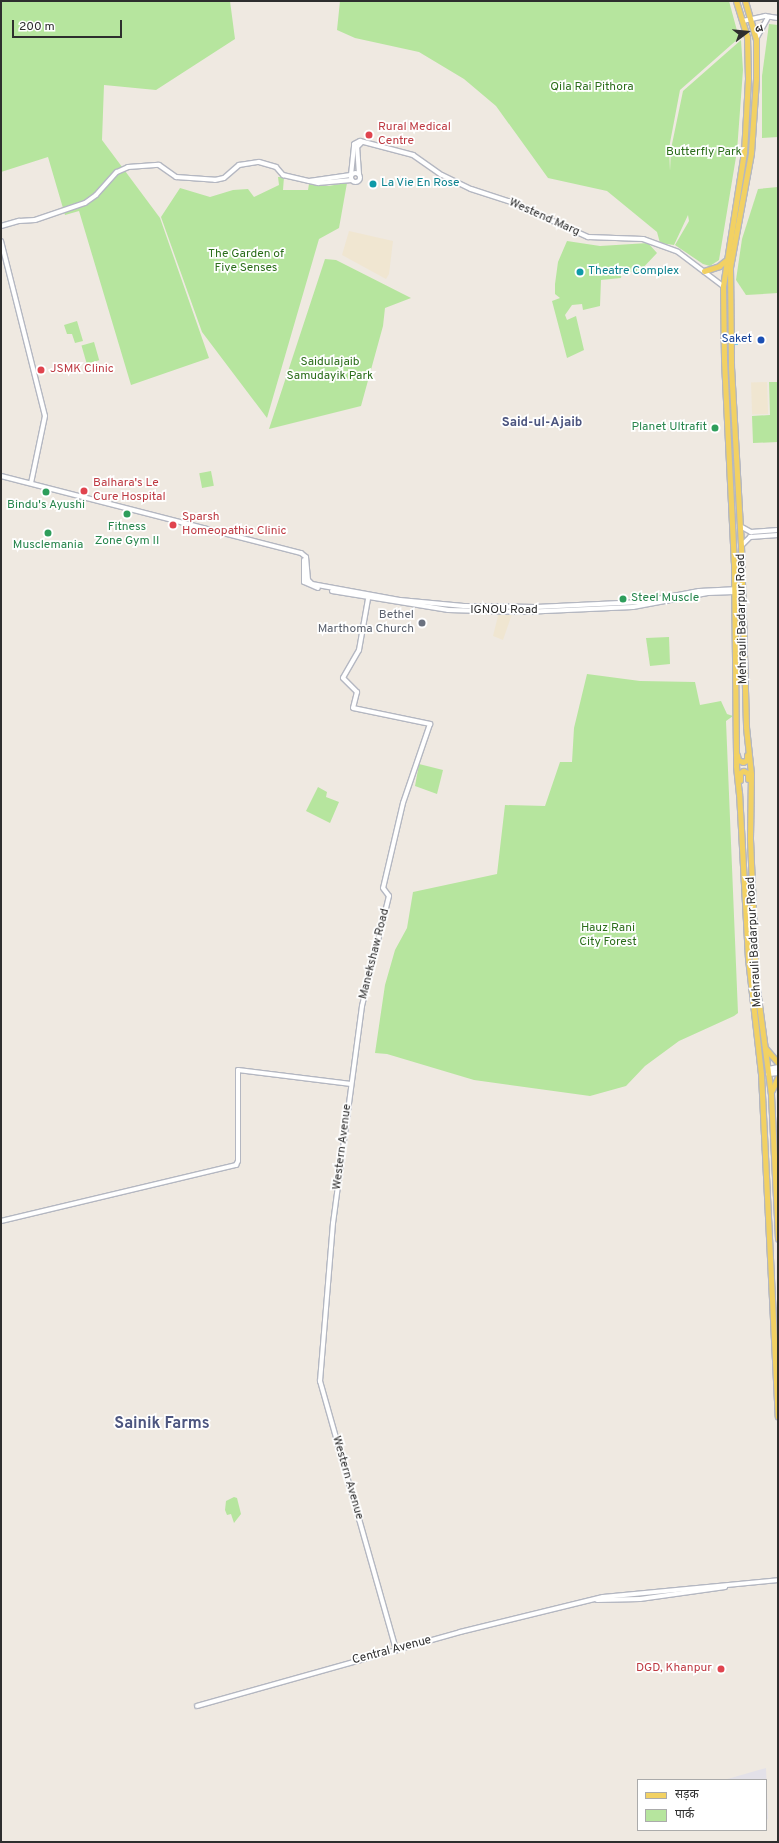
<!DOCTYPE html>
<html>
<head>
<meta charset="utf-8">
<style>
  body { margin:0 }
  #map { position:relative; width:779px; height:1843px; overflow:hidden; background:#efe9e1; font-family:Overpass,"Noto Sans Devanagari",sans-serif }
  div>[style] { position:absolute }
  .industrial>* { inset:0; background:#e3e1e8 }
  .education>* { inset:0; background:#f0e6d1; transform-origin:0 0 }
  .green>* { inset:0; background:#b6e59e; transform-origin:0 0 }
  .stream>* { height:1px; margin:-0.5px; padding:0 0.5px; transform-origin:0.5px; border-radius:0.5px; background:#75cff0 }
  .roads { filter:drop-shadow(1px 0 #b4b7c1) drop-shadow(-1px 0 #b4b7c1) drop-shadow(0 1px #b4b7c1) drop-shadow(0 -1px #b4b7c1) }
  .tertiary>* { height:4px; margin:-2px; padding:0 2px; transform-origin:2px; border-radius:2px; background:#fff }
  .tertiary>.ring { margin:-2px; padding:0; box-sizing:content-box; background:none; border:4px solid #fff; border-radius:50% }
  .secondary>* { height:4.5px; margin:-2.25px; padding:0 2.25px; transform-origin:2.25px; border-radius:2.25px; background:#fff }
  .primary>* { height:5px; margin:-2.5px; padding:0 2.5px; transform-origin:2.5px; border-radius:2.5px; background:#f2d163 }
  .dots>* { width:11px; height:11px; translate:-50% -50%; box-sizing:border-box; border:2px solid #fff; border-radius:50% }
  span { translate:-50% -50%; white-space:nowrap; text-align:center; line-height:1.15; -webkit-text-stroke:3.5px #fff; paint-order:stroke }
  .park-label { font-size:12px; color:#2c6e1b }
  .health-label { font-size:12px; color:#be3a42 }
  .left { translate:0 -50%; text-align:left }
  .right { translate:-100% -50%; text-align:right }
  .culture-label { font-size:12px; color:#0d838f }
  .street-label { font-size:12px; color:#2e2e2e }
  .transit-label { font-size:12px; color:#164399 }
  .leisure-label { font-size:12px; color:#27864d }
  .worship-label { font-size:12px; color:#5b616d }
  .neighbourhood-label { font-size:13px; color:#4d5680; font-weight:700 }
  .district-label { font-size:16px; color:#4d5680; font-weight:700 }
  .frame { position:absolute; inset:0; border:2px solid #2e2e2e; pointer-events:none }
  .legend { position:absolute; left:637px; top:1779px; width:130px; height:52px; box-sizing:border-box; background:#fff; border:1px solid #ababab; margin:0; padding:5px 7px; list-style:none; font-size:12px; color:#2e2e2e }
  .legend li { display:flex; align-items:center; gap:8px; height:20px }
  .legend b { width:20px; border:1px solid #ababab }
  .north { position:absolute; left:727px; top:12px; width:40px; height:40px; -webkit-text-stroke:3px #fff; paint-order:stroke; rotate:74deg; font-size:11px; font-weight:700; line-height:16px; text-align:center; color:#2e2e2e }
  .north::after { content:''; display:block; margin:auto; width:14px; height:18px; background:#2e2e2e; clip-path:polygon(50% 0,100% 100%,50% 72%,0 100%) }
  .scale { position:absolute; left:12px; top:20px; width:110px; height:18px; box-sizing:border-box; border:2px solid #2e2e2e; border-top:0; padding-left:5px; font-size:12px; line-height:14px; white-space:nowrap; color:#2e2e2e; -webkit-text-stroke:3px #fff; paint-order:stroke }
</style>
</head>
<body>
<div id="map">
  <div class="industrial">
    <div style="clip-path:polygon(766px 1768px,768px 1819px,766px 1820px,766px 1780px,724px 1780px)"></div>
  </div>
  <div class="education">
    <div style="clip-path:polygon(349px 231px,393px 241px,389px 274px,386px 279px,342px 255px)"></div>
    <div style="left:767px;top:382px;width:32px;height:16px;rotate:88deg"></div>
    <div style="clip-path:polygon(499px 612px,512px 614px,503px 640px,493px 636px)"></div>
  </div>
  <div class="green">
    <div style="clip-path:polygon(1px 1px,230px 1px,235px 39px,156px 90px,104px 85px,102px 140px,160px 218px,209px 358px,131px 385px,79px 211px,65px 215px,48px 157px,1px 172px)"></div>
    <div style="clip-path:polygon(340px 1px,729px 1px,739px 38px,680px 90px,669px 148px,670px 171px,671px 149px,683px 91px,741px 40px,743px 70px,737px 151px,719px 260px,710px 266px,703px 264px,675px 245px,689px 221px,688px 215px,674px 245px,660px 243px,657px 232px,607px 191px,548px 178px,496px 106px,464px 79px,419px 52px,355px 38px,337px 30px)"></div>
    <div style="clip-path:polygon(769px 24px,778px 25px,778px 137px,762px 138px,762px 76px)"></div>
    <div style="clip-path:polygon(278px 177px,284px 177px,283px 190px,308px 190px,309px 184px,328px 186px,347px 183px,339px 228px,319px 239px,267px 418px,202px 332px,161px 217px,180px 188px,210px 197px,233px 190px,248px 189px,254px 197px,279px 185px)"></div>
    <div style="clip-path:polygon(778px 187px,778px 293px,746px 295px,736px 280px,742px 239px,758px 189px)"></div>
    <div style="clip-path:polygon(567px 241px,600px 246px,648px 243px,657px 253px,639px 272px,622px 272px,621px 278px,601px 280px,600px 306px,583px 310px,582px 304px,572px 305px,565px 315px,567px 320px,576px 316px,584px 350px,567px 358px,552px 301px,560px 298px,555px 294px,555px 284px,558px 262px)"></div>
    <div style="clip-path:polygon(325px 259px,336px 260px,411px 298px,385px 308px,383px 326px,361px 406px,269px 429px)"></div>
    <div style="clip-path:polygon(77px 321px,83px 341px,75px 343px,72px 334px,67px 334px,64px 325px)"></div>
    <div style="left:94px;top:342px;width:19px;height:13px;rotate:74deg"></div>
    <div style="clip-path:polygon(769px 382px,778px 382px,778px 442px,753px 443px,752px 416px,770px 415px)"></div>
    <div style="left:211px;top:471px;width:15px;height:12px;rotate:79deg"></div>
    <div style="clip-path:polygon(669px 637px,670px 664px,650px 666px,646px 638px)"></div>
    <div style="clip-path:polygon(587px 674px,640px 681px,695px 682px,700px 705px,721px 701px,727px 714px,733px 716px,726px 721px,738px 1013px,734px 1016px,679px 1041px,645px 1066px,626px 1086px,590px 1096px,474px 1080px,387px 1054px,375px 1053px,385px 985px,395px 950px,407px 928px,413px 892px,497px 874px,505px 805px,545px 806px,560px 762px,572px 762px,574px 728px)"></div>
    <div style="clip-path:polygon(419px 764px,443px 770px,437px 794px,415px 786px)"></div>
    <div style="clip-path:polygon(318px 787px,327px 792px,326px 797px,339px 802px,330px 823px,306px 811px)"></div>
    <div style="clip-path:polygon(234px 1497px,237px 1498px,241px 1514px,234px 1523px,231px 1514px,227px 1515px,225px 1510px,226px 1501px)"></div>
  </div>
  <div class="stream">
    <div style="left:733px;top:344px;width:4px"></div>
  </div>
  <div class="roads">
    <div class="tertiary">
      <div style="left:743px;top:21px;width:23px;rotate:-13deg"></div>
      <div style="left:765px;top:16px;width:13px;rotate:9deg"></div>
      <div style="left:756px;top:39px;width:25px;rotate:-61deg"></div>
      <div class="ring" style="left:350.5px;top:172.5px;width:5px;height:5px"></div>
      <div style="left:359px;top:174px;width:27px;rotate:-94deg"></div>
      <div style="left:357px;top:147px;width:7px;rotate:-45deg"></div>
      <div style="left:309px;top:181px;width:42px;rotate:-8.1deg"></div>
      <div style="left:351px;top:175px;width:31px;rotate:-84deg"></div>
      <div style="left:354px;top:144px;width:7px;rotate:-27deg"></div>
      <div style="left:360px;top:141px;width:55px;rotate:14.8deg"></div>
      <div style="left:413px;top:155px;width:35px;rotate:35deg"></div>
      <div style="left:442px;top:175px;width:32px;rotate:26deg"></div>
      <div style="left:471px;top:189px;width:40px;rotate:18deg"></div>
      <div style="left:509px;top:201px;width:87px;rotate:24.5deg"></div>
      <div style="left:588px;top:237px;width:55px;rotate:2.1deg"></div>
      <div style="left:643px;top:239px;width:37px;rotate:20deg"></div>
      <div style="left:678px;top:252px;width:56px;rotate:37.1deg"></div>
      <div style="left:1px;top:226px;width:19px;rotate:-16deg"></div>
      <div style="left:19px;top:221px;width:16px;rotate:-4deg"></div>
      <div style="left:35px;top:220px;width:53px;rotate:-18.8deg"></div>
      <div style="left:85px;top:203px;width:14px;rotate:-36deg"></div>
      <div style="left:96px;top:195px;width:31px;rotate:-48deg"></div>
      <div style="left:117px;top:172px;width:12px;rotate:-24deg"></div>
      <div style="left:128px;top:167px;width:31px;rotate:-4deg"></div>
      <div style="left:159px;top:165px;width:21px;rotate:35deg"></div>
      <div style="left:176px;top:177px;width:39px;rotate:4deg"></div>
      <div style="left:215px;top:180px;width:9px;rotate:-13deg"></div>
      <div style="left:224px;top:178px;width:20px;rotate:-41deg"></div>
      <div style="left:239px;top:165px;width:20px;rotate:-9deg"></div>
      <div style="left:259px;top:162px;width:18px;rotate:16deg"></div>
      <div style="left:276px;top:167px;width:11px;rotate:49deg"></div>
      <div style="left:283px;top:175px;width:36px;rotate:13deg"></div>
      <div style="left:318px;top:183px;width:34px;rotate:-5deg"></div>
      <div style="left:1px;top:241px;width:180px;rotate:75.9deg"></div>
      <div style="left:45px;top:416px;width:68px;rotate:101.8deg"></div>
      <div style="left:1px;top:476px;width:310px;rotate:14.4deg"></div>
      <div style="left:301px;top:553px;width:6px;rotate:39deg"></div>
      <div style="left:306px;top:557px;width:23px;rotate:85deg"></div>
      <div style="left:308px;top:580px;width:6px;rotate:45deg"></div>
      <div style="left:312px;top:584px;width:89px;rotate:10.3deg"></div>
      <div style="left:400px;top:600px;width:64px;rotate:5.4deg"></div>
      <div style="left:464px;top:606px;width:72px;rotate:0.8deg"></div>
      <div style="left:536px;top:607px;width:105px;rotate:-2.7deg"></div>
      <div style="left:641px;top:602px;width:59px;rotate:-10.7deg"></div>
      <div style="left:699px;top:591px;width:35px;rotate:-3deg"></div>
      <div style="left:740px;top:526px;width:13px;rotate:29deg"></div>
      <div style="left:751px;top:532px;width:27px;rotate:-4deg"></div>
      <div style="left:741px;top:546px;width:13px;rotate:-45deg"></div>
      <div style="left:750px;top:537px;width:28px;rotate:-4deg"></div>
      <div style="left:304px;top:560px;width:22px;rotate:90deg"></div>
      <div style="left:304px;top:582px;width:15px;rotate:23deg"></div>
      <div style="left:332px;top:591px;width:118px;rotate:9.3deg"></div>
      <div style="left:448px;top:610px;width:75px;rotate:1.5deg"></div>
      <div style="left:523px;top:612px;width:110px;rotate:-2.6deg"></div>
      <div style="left:633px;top:607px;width:76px;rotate:-10.6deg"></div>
      <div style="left:708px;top:593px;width:26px;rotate:-2deg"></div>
      <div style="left:368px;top:599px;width:52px;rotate:100deg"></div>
      <div style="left:359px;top:650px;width:32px;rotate:120deg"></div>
      <div style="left:343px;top:678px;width:20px;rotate:45deg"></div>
      <div style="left:357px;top:692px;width:16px;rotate:104deg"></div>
      <div style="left:353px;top:708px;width:79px;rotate:11.7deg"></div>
      <div style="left:430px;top:724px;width:83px;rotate:108.9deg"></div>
      <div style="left:403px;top:803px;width:87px;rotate:103.2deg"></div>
      <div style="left:383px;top:888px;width:10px;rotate:53deg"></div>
      <div style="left:389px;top:896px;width:113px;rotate:103.8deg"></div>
      <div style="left:362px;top:1006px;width:219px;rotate:97.6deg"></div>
      <div style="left:333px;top:1223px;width:159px;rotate:94.7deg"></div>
      <div style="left:320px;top:1381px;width:280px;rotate:74.2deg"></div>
      <div style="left:1px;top:1221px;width:242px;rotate:-13.4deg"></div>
      <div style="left:236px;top:1165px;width:4px;rotate:-63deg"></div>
      <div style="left:238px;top:1161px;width:91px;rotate:-90deg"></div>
      <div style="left:238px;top:1070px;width:114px;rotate:7.1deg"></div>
      <div style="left:597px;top:1600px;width:43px;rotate:-1.3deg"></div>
      <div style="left:640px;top:1599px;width:86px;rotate:-8deg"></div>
      <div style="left:197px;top:1706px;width:273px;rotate:-15.7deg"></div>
      <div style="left:460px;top:1632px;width:147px;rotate:-13.8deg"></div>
      <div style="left:603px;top:1597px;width:176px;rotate:-5.5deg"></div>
    </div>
    <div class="secondary">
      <div style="left:768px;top:1069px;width:10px;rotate:-11deg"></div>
      <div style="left:768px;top:1073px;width:10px;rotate:-6deg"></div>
    </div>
    <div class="primary">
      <div style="left:736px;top:1px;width:38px;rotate:73deg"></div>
      <div style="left:747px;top:37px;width:42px;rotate:88.6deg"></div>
      <div style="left:748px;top:79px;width:73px;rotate:93.1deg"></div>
      <div style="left:744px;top:152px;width:136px;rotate:98.9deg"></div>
      <div style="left:723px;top:286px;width:74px;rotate:89.2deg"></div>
      <div style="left:724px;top:360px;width:203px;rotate:87.2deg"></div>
      <div style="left:734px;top:563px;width:203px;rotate:89.4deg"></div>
      <div style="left:736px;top:766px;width:29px;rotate:84deg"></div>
      <div style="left:745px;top:1px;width:40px;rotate:74deg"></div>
      <div style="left:756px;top:39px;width:40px;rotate:90deg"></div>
      <div style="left:756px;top:79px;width:74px;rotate:93.9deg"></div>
      <div style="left:751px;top:153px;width:116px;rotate:100.4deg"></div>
      <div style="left:730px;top:267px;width:100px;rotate:89.4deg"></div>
      <div style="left:731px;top:367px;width:179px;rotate:86.8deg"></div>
      <div style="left:741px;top:546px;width:181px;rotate:88.4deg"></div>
      <div style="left:746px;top:727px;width:47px;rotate:83.9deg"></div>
      <div style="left:751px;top:774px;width:65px;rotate:90.9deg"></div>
      <div style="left:750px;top:839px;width:143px;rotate:87.6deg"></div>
      <div style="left:756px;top:982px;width:114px;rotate:82.4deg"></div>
      <div style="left:771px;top:1095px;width:144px;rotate:87.2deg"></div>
      <div style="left:704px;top:271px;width:16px;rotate:-18deg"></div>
      <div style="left:719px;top:266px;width:8px;rotate:-40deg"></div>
      <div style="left:737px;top:755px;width:5px;rotate:79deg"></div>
      <div style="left:738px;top:760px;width:5px;rotate:22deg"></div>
      <div style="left:743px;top:762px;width:4px;rotate:-27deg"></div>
      <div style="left:747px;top:760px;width:5px;rotate:-90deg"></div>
      <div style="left:740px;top:780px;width:7px;rotate:-90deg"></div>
      <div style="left:740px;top:773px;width:4px;rotate:-34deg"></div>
      <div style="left:743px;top:771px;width:5px;rotate:22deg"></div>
      <div style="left:748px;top:773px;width:6px;rotate:90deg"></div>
      <div style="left:739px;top:792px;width:166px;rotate:86.9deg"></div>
      <div style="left:748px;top:958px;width:117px;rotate:83.6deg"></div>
      <div style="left:761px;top:1074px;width:343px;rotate:87.2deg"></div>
      <div style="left:766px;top:1049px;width:18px;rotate:49deg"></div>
      <div style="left:772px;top:1090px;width:14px;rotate:-65deg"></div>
    </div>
  </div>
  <div class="dots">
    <div style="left:369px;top:135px;background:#e0444e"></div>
    <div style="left:373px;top:184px;background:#0f9aa8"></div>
    <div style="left:580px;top:272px;background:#0f9aa8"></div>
    <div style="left:761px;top:340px;background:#1a4fb4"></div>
    <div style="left:41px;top:370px;background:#e0444e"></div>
    <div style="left:715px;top:428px;background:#2e9e5b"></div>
    <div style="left:84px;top:491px;background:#e0444e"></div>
    <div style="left:46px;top:492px;background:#2e9e5b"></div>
    <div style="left:127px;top:514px;background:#2e9e5b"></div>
    <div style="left:173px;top:525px;background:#e0444e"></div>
    <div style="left:48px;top:533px;background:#2e9e5b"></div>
    <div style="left:623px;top:599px;background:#2e9e5b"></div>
    <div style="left:422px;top:623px;background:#6b7280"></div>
    <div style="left:721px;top:1669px;background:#e0444e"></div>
  </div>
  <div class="park-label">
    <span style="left:592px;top:88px">Qila Rai Pithora</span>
    <span style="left:704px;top:153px">Butterfly Park</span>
    <span style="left:246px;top:262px">The Garden of<br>Five Senses</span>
    <span style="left:330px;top:370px">Saidulajaib<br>Samudayik Park</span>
    <span style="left:608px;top:936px">Hauz Rani<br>City Forest</span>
  </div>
  <div class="health-label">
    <span class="left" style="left:378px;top:135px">Rural Medical<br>Centre</span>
    <span class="left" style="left:50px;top:370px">JSMK Clinic</span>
    <span class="left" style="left:93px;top:491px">Balhara's Le<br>Cure Hospital</span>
    <span class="left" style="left:182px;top:525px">Sparsh<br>Homeopathic Clinic</span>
    <span class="right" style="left:712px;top:1669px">DGD, Khanpur</span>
  </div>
  <div class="culture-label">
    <span class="left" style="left:381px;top:184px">La Vie En Rose</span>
    <span class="left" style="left:588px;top:272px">Theatre Complex</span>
  </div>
  <div class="street-label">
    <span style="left:544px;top:218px;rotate:24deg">Westend Marg</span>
    <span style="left:504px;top:611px">IGNOU Road</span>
    <span style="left:743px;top:619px;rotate:-91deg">Mehrauli Badarpur Road</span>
    <span style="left:755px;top:942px;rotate:-93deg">Mehrauli Badarpur Road</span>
    <span style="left:375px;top:954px;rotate:-76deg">Manekshaw Road</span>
    <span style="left:343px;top:1147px;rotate:-83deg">Western Avenue</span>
    <span style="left:347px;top:1478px;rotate:74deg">Western Avenue</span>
    <span style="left:392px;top:1651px;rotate:-15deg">Central Avenue</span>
  </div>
  <div class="transit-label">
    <span class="right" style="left:752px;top:340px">Saket</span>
  </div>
  <div class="leisure-label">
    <span class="right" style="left:707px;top:428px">Planet Ultrafit</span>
    <span style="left:46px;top:506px">Bindu's Ayushi</span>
    <span style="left:127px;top:535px">Fitness<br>Zone Gym II</span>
    <span style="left:48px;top:546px">Musclemania</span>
    <span class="left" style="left:631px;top:599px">Steel Muscle</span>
  </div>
  <div class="worship-label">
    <span class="right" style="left:414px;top:623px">Bethel<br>Marthoma Church</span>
  </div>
  <div class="neighbourhood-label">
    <span style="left:542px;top:423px">Said-ul-Ajaib</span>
  </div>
  <div class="district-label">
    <span style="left:162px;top:1424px">Sainik Farms</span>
  </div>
  <div class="frame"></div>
  <ul class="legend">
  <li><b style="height:5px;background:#f2d163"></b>सड़क</li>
  <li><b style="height:11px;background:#b6e59e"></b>पार्क</li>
  </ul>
  <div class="north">उ</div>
  <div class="scale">200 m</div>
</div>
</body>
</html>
